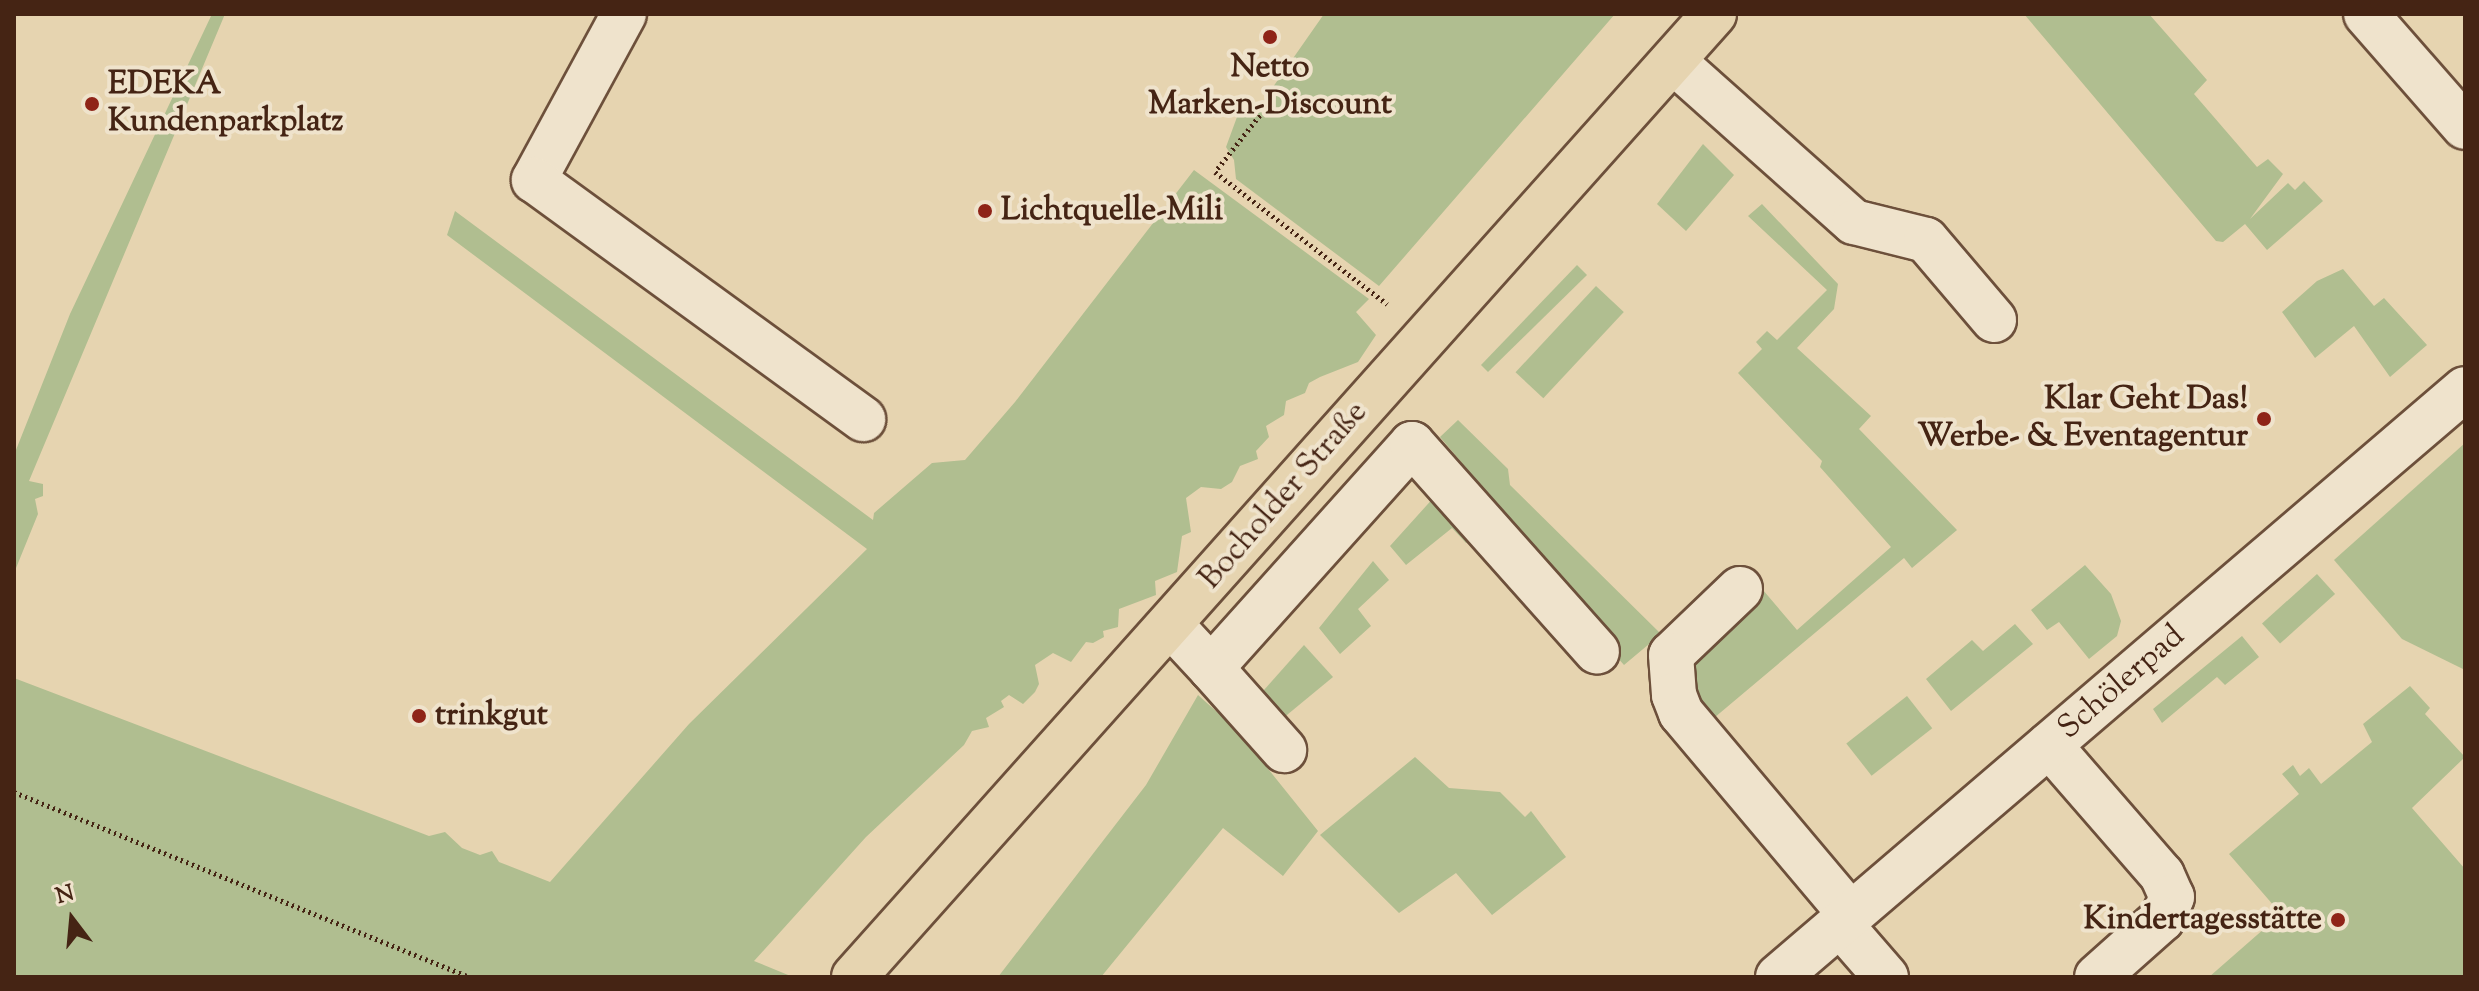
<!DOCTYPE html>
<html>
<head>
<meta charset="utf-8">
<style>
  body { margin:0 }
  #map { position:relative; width:2479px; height:991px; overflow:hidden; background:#e6d4b0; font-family:"Sorts Mill Goudy",serif }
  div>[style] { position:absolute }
  .green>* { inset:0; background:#b0be90; transform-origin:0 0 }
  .path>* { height:5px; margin-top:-2.5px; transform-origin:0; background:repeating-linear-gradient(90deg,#452414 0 2px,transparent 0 6px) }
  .roads { filter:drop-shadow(2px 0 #6d503b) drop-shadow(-2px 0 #6d503b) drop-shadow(0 2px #6d503b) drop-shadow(0 -2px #6d503b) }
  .minor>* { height:44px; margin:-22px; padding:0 22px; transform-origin:22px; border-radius:22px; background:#efe3cc }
  .major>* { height:44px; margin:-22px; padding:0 22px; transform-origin:22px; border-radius:22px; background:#e6d4b0 }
  .dots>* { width:22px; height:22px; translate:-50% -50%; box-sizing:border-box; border:4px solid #efe3cc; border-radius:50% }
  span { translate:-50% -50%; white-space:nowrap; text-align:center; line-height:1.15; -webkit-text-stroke:8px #efe3cc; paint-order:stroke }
  .poi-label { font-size:32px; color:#452414; font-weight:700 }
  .left { translate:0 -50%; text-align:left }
  .right { translate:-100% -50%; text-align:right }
  .street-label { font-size:32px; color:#452414 }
  .frame { position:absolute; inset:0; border:16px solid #452414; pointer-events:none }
  .north { position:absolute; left:32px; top:879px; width:80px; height:80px; -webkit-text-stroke:6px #efe3cc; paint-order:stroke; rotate:344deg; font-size:22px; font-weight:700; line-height:32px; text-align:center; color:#452414 }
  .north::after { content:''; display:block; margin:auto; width:28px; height:36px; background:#452414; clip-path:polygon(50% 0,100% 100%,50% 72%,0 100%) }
</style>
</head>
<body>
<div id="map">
  <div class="green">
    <div style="clip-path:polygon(212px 14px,225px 14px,29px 481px,43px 484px,43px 496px,35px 499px,38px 514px,14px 573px,14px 455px,70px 314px)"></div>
    <div style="clip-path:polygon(1324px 14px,1615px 14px,1379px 286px,1236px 179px,1234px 160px,1226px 147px,1237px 117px,1261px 104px)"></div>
    <div style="clip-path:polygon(2024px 14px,2149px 14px,2207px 80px,2194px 94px,2257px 167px,2268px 159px,2283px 174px,2250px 219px,2288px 183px,2295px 190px,2304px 181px,2323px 201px,2267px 250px,2245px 224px,2223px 242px,2216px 241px)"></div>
    <div style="clip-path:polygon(1703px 144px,1734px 175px,1686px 231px,1657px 204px)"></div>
    <div style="clip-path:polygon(1194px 170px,1369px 299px,1356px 312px,1376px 335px,1358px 362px,1320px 377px,1309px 383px,1305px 393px,1286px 401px,1284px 415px,1266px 426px,1269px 437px,1256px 451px,1258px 459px,1240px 466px,1232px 482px,1221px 489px,1201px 487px,1186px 498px,1191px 532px,1182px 536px,1177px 572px,1155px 581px,1156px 595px,1119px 609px,1118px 627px,1103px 631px,1104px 637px,1093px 643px,1086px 642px,1071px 662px,1053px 653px,1035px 665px,1039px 684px,1035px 692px,1023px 704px,1009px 695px,1001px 701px,1004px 707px,986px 718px,989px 727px,972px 731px,964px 745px,866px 837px,754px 961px,793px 977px,14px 977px,14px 678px,429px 836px,445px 832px,462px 848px,480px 855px,492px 851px,499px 862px,550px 882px,689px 724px,867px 549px,447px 235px,455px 211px,873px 520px,874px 513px,932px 463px,965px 460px,1015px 402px)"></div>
    <div style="clip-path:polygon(1762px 204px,1838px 284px,1834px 309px,1797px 348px,1871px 416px,1859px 429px,1957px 530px,1912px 568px,1904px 558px,1708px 723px,1684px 675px,1700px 642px,1763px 590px,1797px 630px,1891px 547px,1820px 467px,1822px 461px,1738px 373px,1762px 349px,1756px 342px,1767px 331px,1777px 340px,1827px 290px,1748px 216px)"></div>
    <div style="clip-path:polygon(1577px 265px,1587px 275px,1488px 372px,1481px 365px)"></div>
    <div style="clip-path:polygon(2343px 269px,2374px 306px,2384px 298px,2427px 345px,2390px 377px,2354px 326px,2315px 358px,2282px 312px,2317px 281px)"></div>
    <div style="left:1596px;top:286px;width:38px;height:118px;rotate:43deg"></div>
    <div style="clip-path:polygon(1458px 420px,1508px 469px,1510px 485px,1661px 634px,1624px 665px,1451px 470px,1462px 463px,1440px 437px)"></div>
    <div style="clip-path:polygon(2465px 443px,2465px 670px,2402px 639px,2334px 560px)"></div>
    <div style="clip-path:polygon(1436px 495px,1472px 537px,1466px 543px,1452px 528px,1406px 565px,1390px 546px)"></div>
    <div style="clip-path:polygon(1373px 561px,1389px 580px,1358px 609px,1371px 626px,1340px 654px,1319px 628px)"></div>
    <div style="clip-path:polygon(2085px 565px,2111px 594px,2121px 621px,2117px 636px,2089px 659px,2059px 622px,2047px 630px,2031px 610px)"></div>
    <div style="left:2317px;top:574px;width:27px;height:74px;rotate:48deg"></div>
    <div style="clip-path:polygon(2015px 624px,2033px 644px,1951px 711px,1926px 679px,1972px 640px,1983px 651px)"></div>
    <div style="clip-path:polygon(2242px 636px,2259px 657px,2225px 685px,2217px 677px,2162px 723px,2153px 709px)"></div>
    <div style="clip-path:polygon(1304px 645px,1333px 677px,1276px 724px,1256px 699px)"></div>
    <div style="clip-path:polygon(2410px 686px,2430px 708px,2425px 714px,2465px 757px,2412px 808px,2465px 869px,2465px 977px,2209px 977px,2281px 914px,2229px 854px,2299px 794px,2282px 774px,2293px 765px,2300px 776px,2309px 768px,2321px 784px,2372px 742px,2363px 724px)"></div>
    <div style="clip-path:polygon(1198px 695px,1236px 729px,1318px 831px,1283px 876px,1223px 828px,1101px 977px,998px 977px,1146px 785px)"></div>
    <div style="left:1907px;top:696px;width:41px;height:77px;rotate:52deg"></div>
    <div style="clip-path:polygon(1415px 757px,1449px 788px,1500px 792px,1525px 817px,1531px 811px,1566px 857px,1492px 915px,1456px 873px,1399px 913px,1320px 835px)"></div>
  </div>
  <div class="path">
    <div style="left:1271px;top:101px;width:90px;rotate:128.3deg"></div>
    <div style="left:1215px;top:172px;width:217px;rotate:37.5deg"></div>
    <div style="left:14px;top:792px;width:492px;rotate:22.1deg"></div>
  </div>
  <div class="roads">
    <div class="minor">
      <div style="left:624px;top:14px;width:189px;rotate:118.5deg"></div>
      <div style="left:534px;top:180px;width:407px;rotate:36deg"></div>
      <div style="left:2366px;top:14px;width:150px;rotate:48.8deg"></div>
      <div style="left:1673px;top:61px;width:242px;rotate:41.7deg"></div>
      <div style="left:1854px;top:222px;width:74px;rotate:14deg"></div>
      <div style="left:1926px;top:240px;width:105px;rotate:49.6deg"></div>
      <div style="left:1740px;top:589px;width:95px;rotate:136.3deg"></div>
      <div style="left:1671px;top:655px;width:40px;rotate:85.7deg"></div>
      <div style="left:1674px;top:695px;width:19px;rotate:69deg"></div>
      <div style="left:1681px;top:713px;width:264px;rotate:49.9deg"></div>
      <div style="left:1171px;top:625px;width:59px;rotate:47.1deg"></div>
      <div style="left:1211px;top:668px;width:301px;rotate:-48.1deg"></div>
      <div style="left:1412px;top:444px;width:278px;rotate:48.3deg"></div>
      <div style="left:1211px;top:668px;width:110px;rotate:48.3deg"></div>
      <div style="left:2049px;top:745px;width:172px;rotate:49deg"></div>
      <div style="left:2162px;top:875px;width:24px;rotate:66deg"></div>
      <div style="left:2172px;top:897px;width:24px;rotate:114deg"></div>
      <div style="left:2162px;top:919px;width:87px;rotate:138.3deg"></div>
      <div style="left:1840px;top:924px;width:70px;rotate:49deg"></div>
      <div style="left:1778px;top:977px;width:904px;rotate:-40.56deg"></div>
    </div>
    <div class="major">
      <div style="left:854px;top:977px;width:1291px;rotate:-48.23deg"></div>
    </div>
  </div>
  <div class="dots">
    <div style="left:1270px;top:37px;background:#8f2418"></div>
    <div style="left:92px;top:104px;background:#8f2418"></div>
    <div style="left:985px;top:211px;background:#8f2418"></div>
    <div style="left:2264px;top:419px;background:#8f2418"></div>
    <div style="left:419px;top:716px;background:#8f2418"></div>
    <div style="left:2338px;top:920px;background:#8f2418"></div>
  </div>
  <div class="poi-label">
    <span style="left:1270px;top:87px">Netto<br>Marken-Discount</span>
    <span class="left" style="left:108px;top:104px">EDEKA<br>Kundenparkplatz</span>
    <span class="left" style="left:1001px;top:211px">Lichtquelle-Mili</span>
    <span class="right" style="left:2248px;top:419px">Klar Geht Das!<br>Werbe- &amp; Eventagentur</span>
    <span class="left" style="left:435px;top:716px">trinkgut</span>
    <span class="right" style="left:2322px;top:920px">Kindertagesstätte</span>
  </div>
  <div class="street-label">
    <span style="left:1284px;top:496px;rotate:-49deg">Bocholder Straße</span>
    <span style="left:2122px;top:683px;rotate:-41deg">Schölerpad</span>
  </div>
  <div class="frame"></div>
  <div class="north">N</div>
</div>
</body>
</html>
